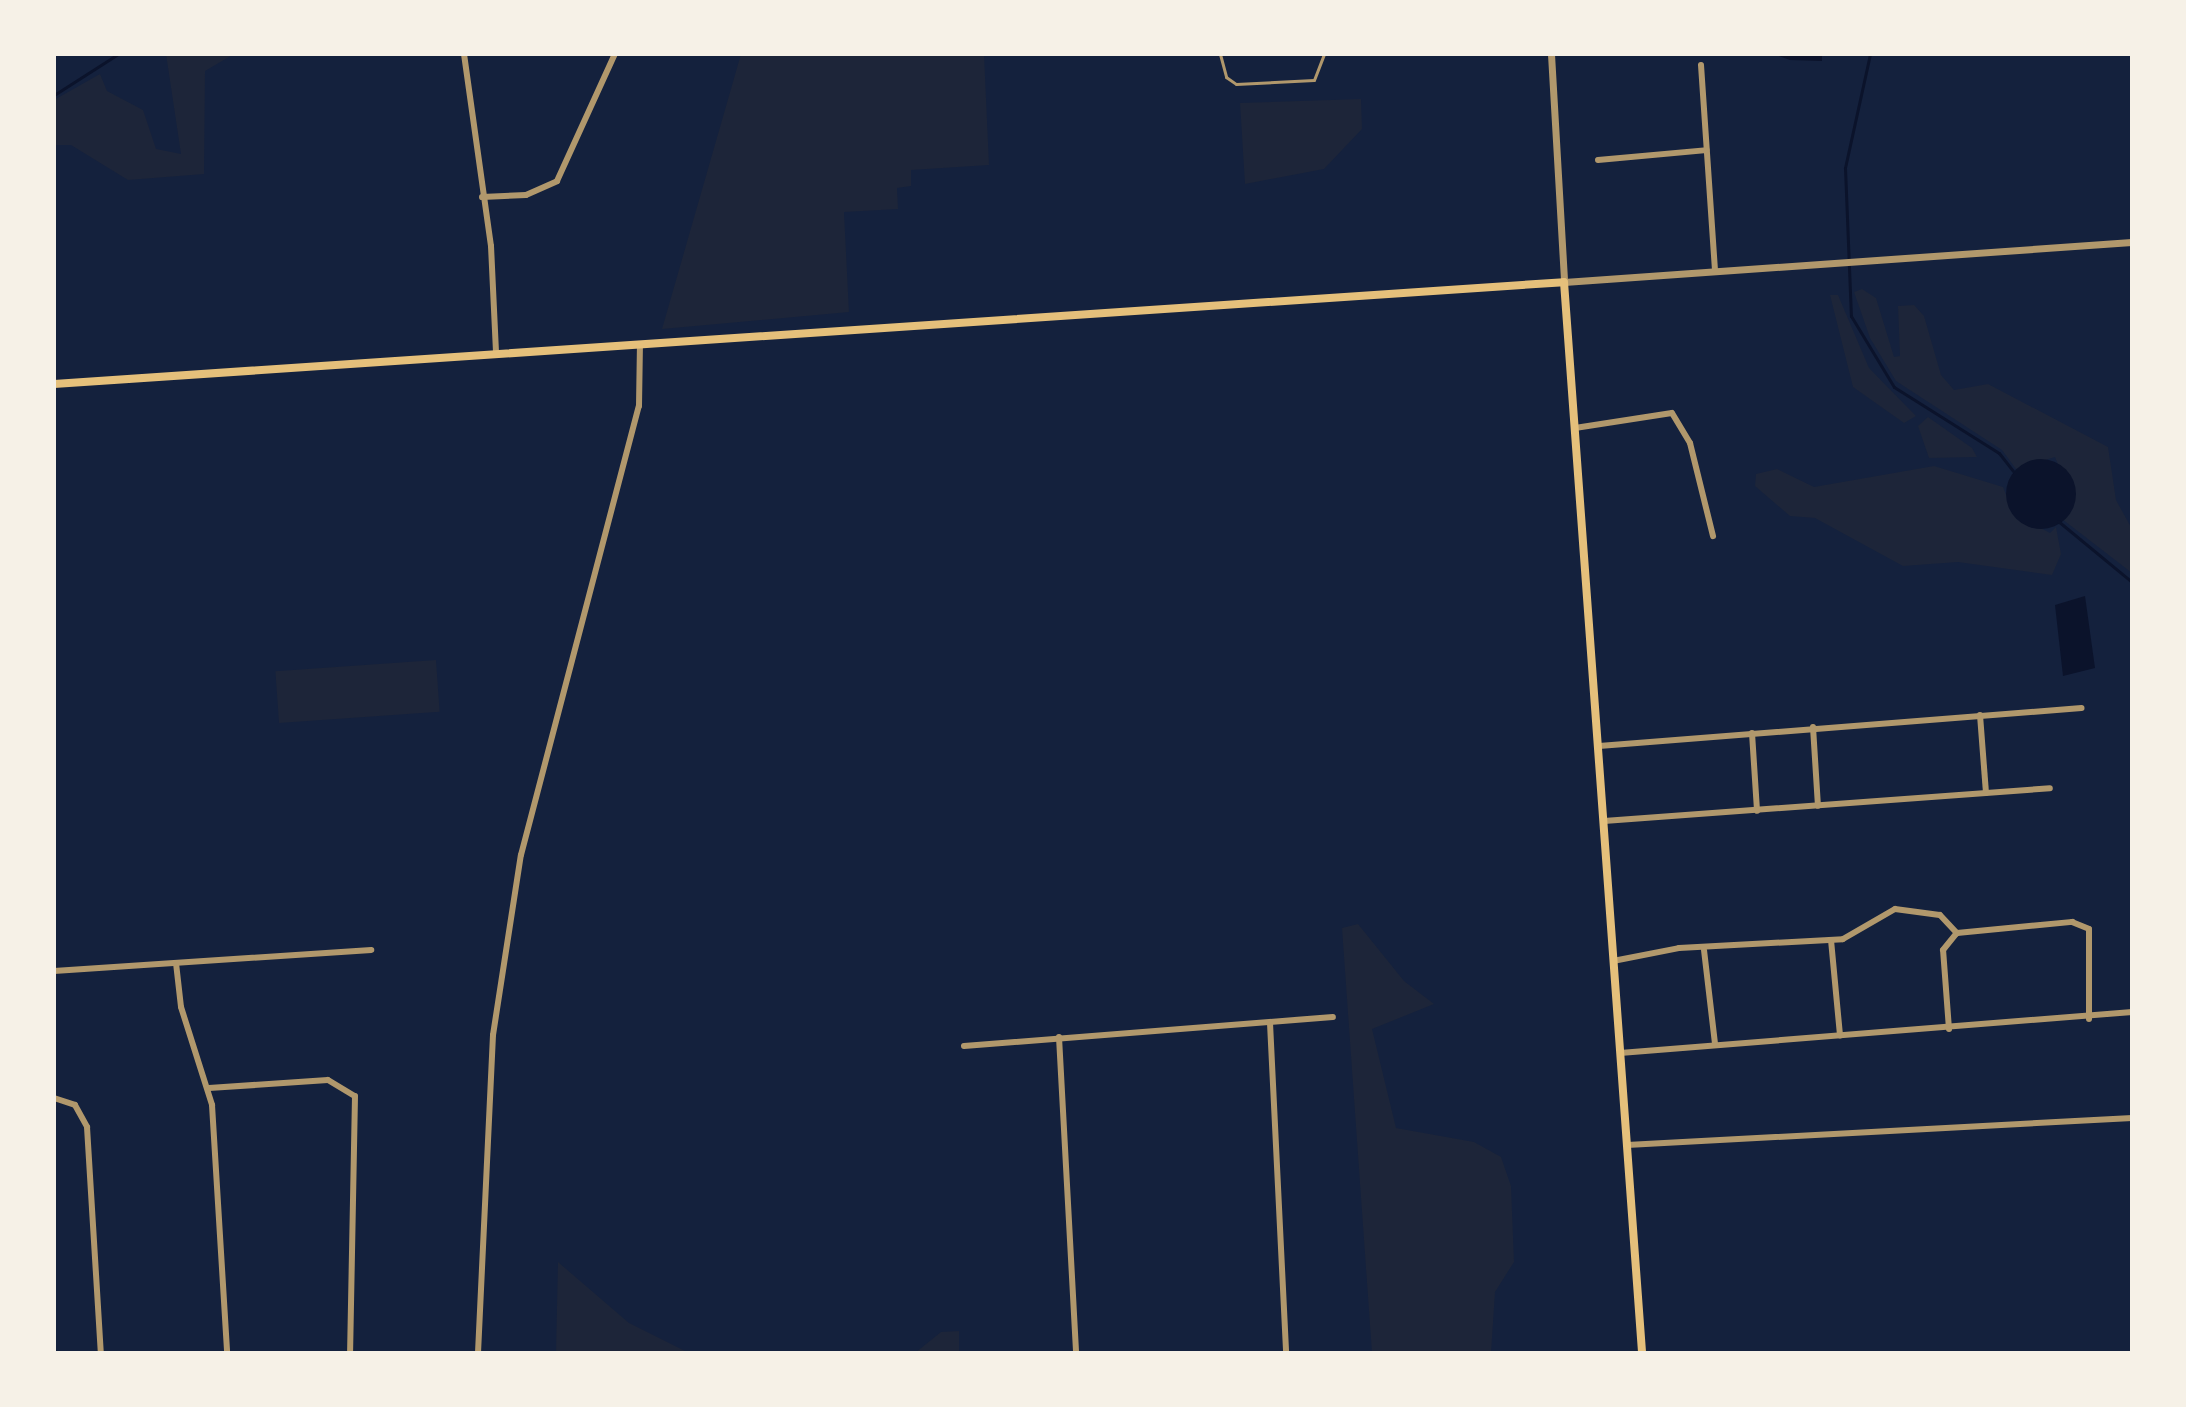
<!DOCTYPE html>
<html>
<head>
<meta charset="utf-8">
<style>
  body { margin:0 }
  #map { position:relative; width:2186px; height:1407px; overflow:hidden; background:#14213d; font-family:"PT Sans",sans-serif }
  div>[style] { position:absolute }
  .green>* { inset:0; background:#1d2539; transform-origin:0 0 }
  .water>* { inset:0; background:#0b132b }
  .round { border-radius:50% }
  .stream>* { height:3px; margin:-1.5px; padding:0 1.5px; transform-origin:1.5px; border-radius:1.5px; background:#0b132b }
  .service>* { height:3px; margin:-1.5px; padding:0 1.5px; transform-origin:1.5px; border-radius:1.5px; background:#b1986c }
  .minor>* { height:6px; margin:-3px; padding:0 3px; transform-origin:3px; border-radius:3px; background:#b1986c }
  .tertiary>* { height:7px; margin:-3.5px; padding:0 3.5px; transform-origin:3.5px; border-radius:3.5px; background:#b1986c }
  .secondary>* { height:8px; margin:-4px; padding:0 4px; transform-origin:4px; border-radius:4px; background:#e5c07b }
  span { translate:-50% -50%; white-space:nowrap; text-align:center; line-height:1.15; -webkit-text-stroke:7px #f6f1e7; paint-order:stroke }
  .frame { position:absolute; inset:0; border:56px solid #f6f1e7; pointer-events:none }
</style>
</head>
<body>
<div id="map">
  <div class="green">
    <div style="clip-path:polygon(166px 54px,234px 54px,205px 71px,204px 174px,128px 180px,71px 145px,54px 145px,54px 100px,100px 74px,107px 91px,143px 110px,156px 149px,181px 154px)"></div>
    <div style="clip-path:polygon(741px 54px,984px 54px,989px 165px,911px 170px,911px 186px,897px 188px,898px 209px,844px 212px,849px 312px,662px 329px)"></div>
    <div style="clip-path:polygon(1361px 99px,1362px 129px,1324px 169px,1245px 184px,1240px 103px)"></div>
    <div style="clip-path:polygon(1862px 289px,1876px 298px,1894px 357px,1900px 356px,1898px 306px,1914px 305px,1924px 316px,1941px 375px,1954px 390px,1988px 384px,2108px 447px,2116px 500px,2132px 529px,2132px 573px,2062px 519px,2072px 500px,2055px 457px,2016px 469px,2002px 450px,1896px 381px,1870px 338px,1854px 292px)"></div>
    <div style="clip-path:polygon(1830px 295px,1838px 295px,1869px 368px,1916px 416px,1904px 423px,1853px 387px)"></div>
    <div style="clip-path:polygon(1928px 417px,1972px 448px,1977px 457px,1929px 458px,1918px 426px)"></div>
    <div style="clip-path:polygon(1934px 466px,2003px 487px,2013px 513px,2050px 533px,2056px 527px,2061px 554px,2052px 575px,1958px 562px,1903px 566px,1815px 518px,1790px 516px,1755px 486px,1756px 474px,1777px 469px,1814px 487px)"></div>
    <div style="left:436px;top:660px;width:52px;height:161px;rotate:86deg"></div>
    <div style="clip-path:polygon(1358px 924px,1404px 981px,1434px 1004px,1372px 1029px,1396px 1128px,1474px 1142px,1501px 1157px,1511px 1186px,1514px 1262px,1495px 1292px,1491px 1353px,1372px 1353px,1342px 928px)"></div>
    <div style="clip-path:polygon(558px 1262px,629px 1323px,689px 1353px,556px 1353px)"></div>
    <div style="clip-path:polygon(959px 1331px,959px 1353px,915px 1353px,941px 1332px)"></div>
  </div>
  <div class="water">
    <div style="clip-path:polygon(1773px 54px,1822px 54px,1822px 61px,1790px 60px)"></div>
    <div class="round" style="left:2006px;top:459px;width:70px;height:70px"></div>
    <div style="clip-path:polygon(2085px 596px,2095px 668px,2063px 676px,2055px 605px)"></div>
  </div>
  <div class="stream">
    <div style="left:1870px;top:54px;width:117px;rotate:102.4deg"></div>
    <div style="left:1845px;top:168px;width:148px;rotate:87.7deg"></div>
    <div style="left:1851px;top:316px;width:83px;rotate:58.8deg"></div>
    <div style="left:1894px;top:387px;width:124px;rotate:32.2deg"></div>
    <div style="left:1999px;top:453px;width:23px;rotate:52deg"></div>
    <div style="left:54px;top:95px;width:76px;rotate:-32.6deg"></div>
    <div style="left:2058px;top:521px;width:96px;rotate:39.5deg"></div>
  </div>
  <div class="service">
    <div style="left:1220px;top:54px;width:24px;rotate:75deg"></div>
    <div style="left:1226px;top:77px;width:12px;rotate:35deg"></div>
    <div style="left:1236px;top:84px;width:78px;rotate:-2.9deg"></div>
    <div style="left:1314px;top:80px;width:28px;rotate:-69deg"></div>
  </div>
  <div class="minor">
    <div style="left:464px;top:54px;width:194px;rotate:82deg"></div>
    <div style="left:491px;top:246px;width:108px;rotate:87.3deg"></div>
    <div style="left:1701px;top:65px;width:204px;rotate:86.1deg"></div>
    <div style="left:1598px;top:160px;width:109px;rotate:-5.2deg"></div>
    <div style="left:482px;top:197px;width:44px;rotate:-2.6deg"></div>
    <div style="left:526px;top:195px;width:34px;rotate:-24deg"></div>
    <div style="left:557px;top:181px;width:140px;rotate:-65.5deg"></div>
    <div style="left:1575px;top:428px;width:98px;rotate:-8.8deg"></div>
    <div style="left:1672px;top:413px;width:35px;rotate:59deg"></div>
    <div style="left:1690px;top:443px;width:96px;rotate:76.1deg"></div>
    <div style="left:1980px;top:715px;width:78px;rotate:85.6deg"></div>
    <div style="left:1813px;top:727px;width:79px;rotate:86.4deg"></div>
    <div style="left:1752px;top:733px;width:78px;rotate:86.3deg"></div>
    <div style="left:1599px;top:746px;width:484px;rotate:-4.5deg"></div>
    <div style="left:1604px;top:821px;width:447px;rotate:-4.2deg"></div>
    <div style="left:1831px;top:940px;width:96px;rotate:84.6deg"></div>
    <div style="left:1704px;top:950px;width:94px;rotate:83.3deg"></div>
    <div style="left:1613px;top:961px;width:67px;rotate:-11.1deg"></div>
    <div style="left:1679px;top:948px;width:164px;rotate:-3.1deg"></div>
    <div style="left:1843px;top:939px;width:60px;rotate:-30deg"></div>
    <div style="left:1895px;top:909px;width:45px;rotate:7.6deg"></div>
    <div style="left:1940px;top:915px;width:25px;rotate:47deg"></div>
    <div style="left:1957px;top:933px;width:116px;rotate:-5.5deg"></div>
    <div style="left:2072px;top:922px;width:18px;rotate:22deg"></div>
    <div style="left:2089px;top:929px;width:90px;rotate:90deg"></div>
    <div style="left:176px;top:963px;width:44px;rotate:83.5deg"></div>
    <div style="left:181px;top:1007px;width:103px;rotate:72.4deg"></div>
    <div style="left:212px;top:1105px;width:248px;rotate:86.5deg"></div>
    <div style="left:54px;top:971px;width:318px;rotate:-3.8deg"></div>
    <div style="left:1270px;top:1023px;width:330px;rotate:87.2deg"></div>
    <div style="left:1949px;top:1029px;width:79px;rotate:-94.3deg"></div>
    <div style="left:1943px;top:950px;width:22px;rotate:-51deg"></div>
    <div style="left:1059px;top:1037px;width:316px;rotate:86.9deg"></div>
    <div style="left:964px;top:1046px;width:370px;rotate:-4.5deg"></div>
    <div style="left:1620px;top:1053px;width:514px;rotate:-4.58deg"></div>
    <div style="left:209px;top:1088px;width:119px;rotate:-3.8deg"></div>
    <div style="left:328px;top:1080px;width:31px;rotate:31deg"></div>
    <div style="left:355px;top:1096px;width:257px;rotate:91.1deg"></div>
    <div style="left:54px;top:1098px;width:22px;rotate:18deg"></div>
    <div style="left:75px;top:1105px;width:25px;rotate:61deg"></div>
    <div style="left:87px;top:1127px;width:226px;rotate:86.5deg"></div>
    <div style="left:1627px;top:1145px;width:506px;rotate:-3.06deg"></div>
    <div style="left:478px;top:1353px;width:318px;rotate:-87.3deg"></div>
    <div style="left:493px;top:1035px;width:182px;rotate:-81.2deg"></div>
    <div style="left:521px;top:855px;width:464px;rotate:-75.3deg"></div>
    <div style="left:639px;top:406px;width:62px;rotate:-89.1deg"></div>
  </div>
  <div class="tertiary">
    <div style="left:1551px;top:54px;width:228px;rotate:86.7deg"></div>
    <div style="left:1564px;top:282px;width:569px;rotate:-4.03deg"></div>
  </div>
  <div class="secondary">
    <div style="left:54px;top:384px;width:1513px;rotate:-3.86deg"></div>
    <div style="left:1564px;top:282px;width:1074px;rotate:85.83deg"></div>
  </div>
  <div class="frame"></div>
</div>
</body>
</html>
